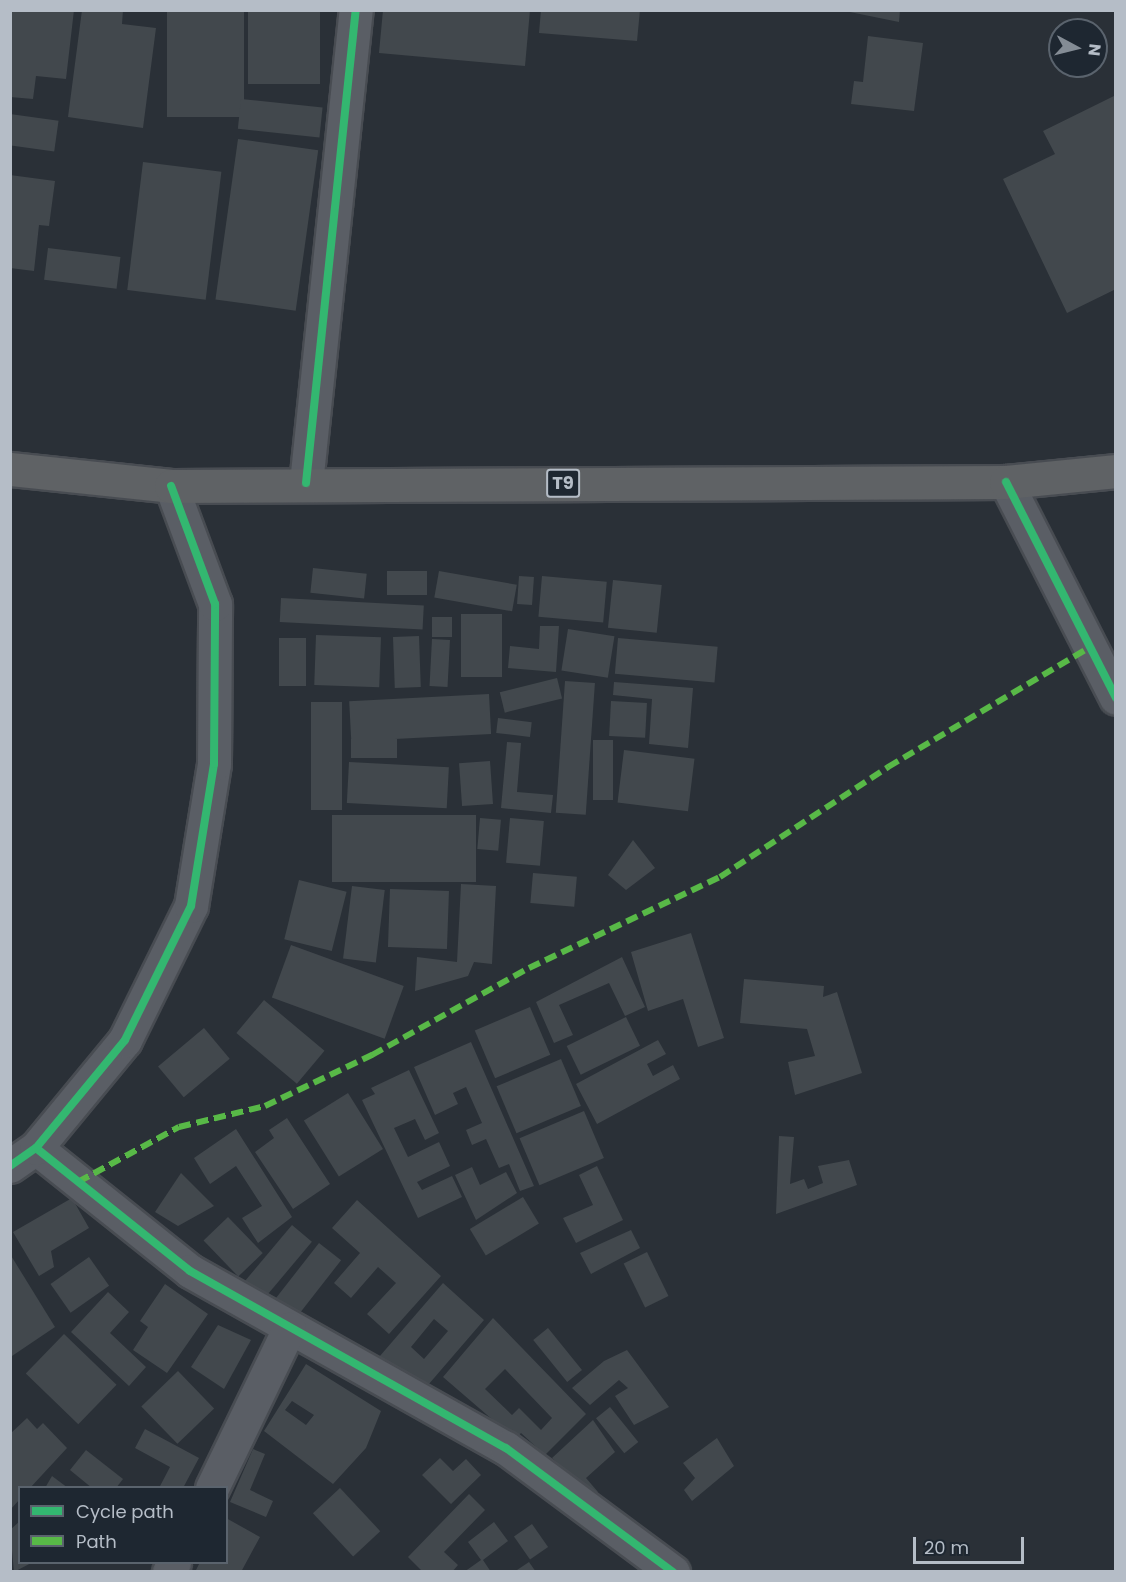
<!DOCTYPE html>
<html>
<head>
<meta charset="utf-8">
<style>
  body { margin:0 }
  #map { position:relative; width:1126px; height:1582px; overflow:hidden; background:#2a3037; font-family:Poppins,sans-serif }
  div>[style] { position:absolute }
  .building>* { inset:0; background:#42484d; transform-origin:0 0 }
  .roads { filter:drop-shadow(2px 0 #484c52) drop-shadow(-2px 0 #484c52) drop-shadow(0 2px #484c52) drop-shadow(0 -2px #484c52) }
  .minor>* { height:33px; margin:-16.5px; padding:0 16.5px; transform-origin:16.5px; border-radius:16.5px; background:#5a5e65 }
  .highway>* { height:33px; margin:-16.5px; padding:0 16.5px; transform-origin:16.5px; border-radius:16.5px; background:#5f6265 }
  .quiet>* { height:6px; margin-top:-3px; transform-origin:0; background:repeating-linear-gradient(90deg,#58b947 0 12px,transparent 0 18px) }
  .cycleway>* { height:8px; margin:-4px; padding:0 4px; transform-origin:4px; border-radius:4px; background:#33b770 }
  span { translate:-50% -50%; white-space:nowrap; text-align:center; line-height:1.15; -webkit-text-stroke:5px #1e2731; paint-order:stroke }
  .shield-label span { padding:2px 4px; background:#1e2731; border:2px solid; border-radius:4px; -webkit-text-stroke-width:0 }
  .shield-label { font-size:18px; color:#b5bdc7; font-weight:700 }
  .frame { position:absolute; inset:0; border:12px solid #b5bdc7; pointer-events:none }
  .legend { position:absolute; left:18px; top:1486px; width:210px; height:78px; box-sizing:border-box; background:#1e2731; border:2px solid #5a636d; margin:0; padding:8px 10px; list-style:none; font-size:18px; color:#b5bdc7 }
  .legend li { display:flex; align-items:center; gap:12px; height:30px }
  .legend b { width:30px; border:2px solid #5a636d }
  .north { position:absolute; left:1048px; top:18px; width:60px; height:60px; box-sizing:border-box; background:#1e2731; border:2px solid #5a636d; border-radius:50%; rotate:97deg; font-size:16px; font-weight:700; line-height:24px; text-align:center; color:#b5bdc7 }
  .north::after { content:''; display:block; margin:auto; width:21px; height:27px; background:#848c95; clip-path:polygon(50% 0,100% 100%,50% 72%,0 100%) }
  .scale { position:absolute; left:913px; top:1537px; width:111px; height:27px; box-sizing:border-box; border:3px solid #b5bdc7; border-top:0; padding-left:8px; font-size:18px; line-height:21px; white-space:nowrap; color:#b5bdc7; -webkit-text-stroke:4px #1e2731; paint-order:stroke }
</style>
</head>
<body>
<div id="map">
  <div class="building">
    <div style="clip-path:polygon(10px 10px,74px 10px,66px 79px,36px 76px,33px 99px,10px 97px)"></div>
    <div style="clip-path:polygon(82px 10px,123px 10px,122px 24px,156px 28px,143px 128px,68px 117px)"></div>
    <div style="left:167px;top:10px;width:77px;height:107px"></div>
    <div style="left:248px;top:10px;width:72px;height:74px"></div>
    <div style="clip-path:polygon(383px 10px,530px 10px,525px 66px,379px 53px)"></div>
    <div style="clip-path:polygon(541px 10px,640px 10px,637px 41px,539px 33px)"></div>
    <div style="clip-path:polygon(840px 10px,900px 10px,899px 22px)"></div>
    <div style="clip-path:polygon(868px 36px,923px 43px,914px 111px,851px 104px,854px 81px,863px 82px)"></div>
    <div style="clip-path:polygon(1116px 95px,1116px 289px,1067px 313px,1003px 179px,1055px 154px,1043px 131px)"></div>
    <div style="left:241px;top:99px;width:82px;height:30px;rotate:6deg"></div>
    <div style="left:10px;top:114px;width:49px;height:31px;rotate:8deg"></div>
    <div style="left:238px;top:139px;width:81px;height:162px;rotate:8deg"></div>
    <div style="left:143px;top:162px;width:79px;height:129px;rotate:7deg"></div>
    <div style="clip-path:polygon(10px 175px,55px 181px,49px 226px,39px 225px,34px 271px,10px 268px)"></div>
    <div style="left:48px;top:248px;width:73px;height:32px;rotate:7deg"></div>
    <div style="left:313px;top:568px;width:54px;height:25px;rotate:6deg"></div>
    <div style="left:387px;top:571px;width:40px;height:24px"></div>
    <div style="left:439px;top:571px;width:79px;height:27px;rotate:10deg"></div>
    <div style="left:519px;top:576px;width:15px;height:28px;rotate:4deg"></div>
    <div style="left:542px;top:576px;width:65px;height:41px;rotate:5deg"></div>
    <div style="left:613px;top:580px;width:49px;height:48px;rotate:6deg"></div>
    <div style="left:281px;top:598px;width:143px;height:24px;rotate:3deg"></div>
    <div style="left:461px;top:614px;width:41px;height:63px"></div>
    <div style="left:432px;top:617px;width:20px;height:20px"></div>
    <div style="clip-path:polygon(540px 626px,559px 626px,556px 672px,508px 668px,510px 646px,539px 649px)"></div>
    <div style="left:568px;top:629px;width:47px;height:42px;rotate:9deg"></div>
    <div style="left:316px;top:635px;width:65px;height:50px;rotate:2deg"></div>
    <div style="left:419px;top:636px;width:51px;height:26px;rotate:88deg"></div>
    <div style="left:279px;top:638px;width:27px;height:48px"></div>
    <div style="left:618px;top:638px;width:100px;height:36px;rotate:5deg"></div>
    <div style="left:432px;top:639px;width:18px;height:47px;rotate:3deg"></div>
    <div style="left:557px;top:678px;width:21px;height:59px;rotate:76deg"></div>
    <div style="left:565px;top:681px;width:30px;height:132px;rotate:4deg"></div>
    <div style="clip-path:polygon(614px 682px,693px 688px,688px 748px,649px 744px,652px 699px,613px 695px)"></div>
    <div style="left:489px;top:694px;width:40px;height:140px;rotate:87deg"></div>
    <div style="left:611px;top:701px;width:36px;height:35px;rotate:3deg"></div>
    <div style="left:311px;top:702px;width:31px;height:108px"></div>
    <div style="left:498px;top:718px;width:34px;height:15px;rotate:7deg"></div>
    <div style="left:397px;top:739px;width:19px;height:46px;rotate:90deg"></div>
    <div style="left:593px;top:740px;width:20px;height:60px"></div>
    <div style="clip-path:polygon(507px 742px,521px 743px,517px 792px,553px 795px,551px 813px,501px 808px)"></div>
    <div style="left:624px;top:750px;width:71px;height:53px;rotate:7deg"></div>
    <div style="left:490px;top:761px;width:43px;height:31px;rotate:86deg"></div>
    <div style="left:349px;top:762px;width:100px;height:41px;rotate:3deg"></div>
    <div style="left:332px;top:815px;width:144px;height:67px"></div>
    <div style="left:480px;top:818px;width:21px;height:31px;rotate:5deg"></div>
    <div style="left:510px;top:818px;width:34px;height:45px;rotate:5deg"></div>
    <div style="clip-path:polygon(633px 840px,655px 868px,626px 890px,608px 875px)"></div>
    <div style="left:533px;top:873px;width:44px;height:30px;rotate:5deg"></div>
    <div style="left:299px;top:880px;width:49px;height:61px;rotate:14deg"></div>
    <div style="clip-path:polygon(461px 884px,496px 886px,492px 964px,474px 962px,468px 976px,415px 991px,417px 957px,457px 962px)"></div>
    <div style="left:352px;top:886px;width:33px;height:73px;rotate:7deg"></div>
    <div style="left:390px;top:889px;width:59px;height:58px;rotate:2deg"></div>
    <div style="clip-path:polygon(691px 933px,724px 1038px,698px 1047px,683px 999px,648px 1011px,631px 952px)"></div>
    <div style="left:291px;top:945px;width:120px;height:56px;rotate:20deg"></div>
    <div style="clip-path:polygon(622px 957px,645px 1007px,625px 1016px,609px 983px,559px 1005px,573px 1035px,554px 1043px,536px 1002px)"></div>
    <div style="clip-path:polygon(744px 979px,824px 986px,823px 997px,837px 992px,862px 1073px,795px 1095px,788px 1062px,815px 1056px,807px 1029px,740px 1023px)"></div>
    <div style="left:264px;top:1000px;width:79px;height:43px;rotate:40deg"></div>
    <div style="left:530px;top:1007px;width:52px;height:60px;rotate:67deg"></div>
    <div style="left:626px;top:1017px;width:32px;height:66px;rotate:64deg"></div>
    <div style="left:204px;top:1028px;width:40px;height:60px;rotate:50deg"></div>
    <div style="clip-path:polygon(658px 1040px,666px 1054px,647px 1064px,653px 1076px,673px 1065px,680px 1079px,597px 1124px,576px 1084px)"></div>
    <div style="clip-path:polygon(471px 1042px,534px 1186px,520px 1191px,509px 1164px,499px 1168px,486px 1139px,472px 1145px,466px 1130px,482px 1123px,466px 1087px,453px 1093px,458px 1104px,435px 1115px,414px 1067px)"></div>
    <div style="left:561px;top:1059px;width:51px;height:70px;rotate:67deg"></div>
    <div style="clip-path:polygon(409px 1070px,439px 1133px,425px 1140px,415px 1119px,394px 1128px,408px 1157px,439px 1142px,450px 1166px,417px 1182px,422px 1190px,452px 1176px,462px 1197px,418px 1218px,362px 1100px,375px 1094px,371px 1088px)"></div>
    <div style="left:348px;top:1093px;width:66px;height:52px;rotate:58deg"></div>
    <div style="left:584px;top:1111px;width:51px;height:70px;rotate:67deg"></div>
    <div style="clip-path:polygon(287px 1118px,330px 1184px,293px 1209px,255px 1152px,274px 1138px,269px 1130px)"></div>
    <div style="clip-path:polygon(236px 1129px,292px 1217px,258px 1243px,242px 1218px,262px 1206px,236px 1166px,210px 1184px,194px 1158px)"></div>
    <div style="clip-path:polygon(779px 1136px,794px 1137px,790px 1184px,804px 1179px,808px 1189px,823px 1183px,818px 1166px,849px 1160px,857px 1185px,776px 1214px)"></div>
    <div style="clip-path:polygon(597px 1166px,623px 1220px,576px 1243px,563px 1218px,593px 1205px,579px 1175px)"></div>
    <div style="clip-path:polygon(472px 1167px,480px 1185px,506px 1172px,517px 1193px,476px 1220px,455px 1175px)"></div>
    <div style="clip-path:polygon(181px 1173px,214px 1206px,178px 1226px,155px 1212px)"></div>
    <div style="left:523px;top:1197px;width:31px;height:62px;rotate:59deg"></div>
    <div style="clip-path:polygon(72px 1198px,89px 1228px,51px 1251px,54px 1267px,39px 1276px,13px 1232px)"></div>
    <div style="clip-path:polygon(357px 1200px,441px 1276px,389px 1334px,367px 1314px,396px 1283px,378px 1267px,351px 1298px,334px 1283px,360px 1253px,332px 1228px)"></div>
    <div style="left:228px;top:1217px;width:50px;height:34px;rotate:46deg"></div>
    <div style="left:292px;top:1225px;width:26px;height:84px;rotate:40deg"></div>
    <div style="clip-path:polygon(631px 1230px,640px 1248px,591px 1274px,580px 1253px)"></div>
    <div style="left:319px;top:1243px;width:28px;height:79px;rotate:38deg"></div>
    <div style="left:647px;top:1252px;width:49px;height:26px;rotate:64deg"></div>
    <div style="clip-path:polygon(10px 1254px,55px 1327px,12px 1356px,10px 1354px)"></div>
    <div style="left:89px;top:1257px;width:35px;height:47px;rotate:55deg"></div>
    <div style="clip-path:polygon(evenodd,443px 1283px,484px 1320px,416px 1399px,373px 1364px,443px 1283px,434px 1319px,448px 1331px,424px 1359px,411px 1347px,434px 1319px)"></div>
    <div style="clip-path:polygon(165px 1284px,208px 1314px,167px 1373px,133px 1350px,148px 1327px,140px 1321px)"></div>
    <div style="clip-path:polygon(108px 1292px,129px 1312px,110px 1333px,146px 1367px,129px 1386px,71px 1332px)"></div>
    <div style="clip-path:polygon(evenodd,493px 1318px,586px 1414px,545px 1455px,521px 1433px,515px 1439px,443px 1377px,493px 1318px,505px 1369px,552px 1418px,541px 1430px,519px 1408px,512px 1415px,485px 1389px,505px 1369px)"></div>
    <div style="clip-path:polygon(218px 1325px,251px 1340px,224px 1389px,191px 1367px)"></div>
    <div style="left:548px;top:1328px;width:54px;height:19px;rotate:51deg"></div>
    <div style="left:64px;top:1334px;width:73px;height:55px;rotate:44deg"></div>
    <div style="clip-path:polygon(627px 1350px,669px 1407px,634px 1425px,615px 1396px,628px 1388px,619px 1380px,590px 1405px,572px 1388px,604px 1361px)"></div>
    <div style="clip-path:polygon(evenodd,306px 1364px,381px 1411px,366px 1448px,333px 1484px,264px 1431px,306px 1364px,292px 1401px,314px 1415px,306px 1425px,285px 1410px,292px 1401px)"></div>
    <div style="left:178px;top:1371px;width:52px;height:51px;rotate:46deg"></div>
    <div style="left:610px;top:1407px;width:45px;height:18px;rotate:51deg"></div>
    <div style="clip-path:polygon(27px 1418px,37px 1429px,43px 1423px,67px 1448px,30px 1488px,20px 1488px,20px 1499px,10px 1510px,10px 1434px)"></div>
    <div style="clip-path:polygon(593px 1420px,615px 1452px,586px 1478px,598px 1492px,593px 1496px,552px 1458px)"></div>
    <div style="clip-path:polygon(145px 1429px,199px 1458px,183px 1488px,159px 1488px,170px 1467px,135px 1448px)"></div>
    <div style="clip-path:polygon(717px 1438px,734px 1466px,692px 1501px,684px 1490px,695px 1478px,683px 1463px)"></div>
    <div style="clip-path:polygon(253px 1449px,265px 1454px,250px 1490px,273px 1501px,266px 1517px,230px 1502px)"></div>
    <div style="clip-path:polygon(86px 1450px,123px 1479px,116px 1488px,92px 1488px,70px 1470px)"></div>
    <div style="clip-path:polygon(440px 1458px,453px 1471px,466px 1459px,481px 1475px,451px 1504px,422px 1475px)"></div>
    <div style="clip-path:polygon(52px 1476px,68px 1488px,45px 1488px)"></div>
    <div style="left:340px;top:1488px;width:59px;height:37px;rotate:47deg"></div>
    <div style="clip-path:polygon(469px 1494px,485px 1510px,444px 1552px,458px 1565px,452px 1572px,423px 1572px,408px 1557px)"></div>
    <div style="clip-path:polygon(226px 1518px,260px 1537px,241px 1572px,195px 1572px,200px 1562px,226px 1562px)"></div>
    <div style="clip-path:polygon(20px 1521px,20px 1562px,33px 1562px,14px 1572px,10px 1530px)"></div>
    <div style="clip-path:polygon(494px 1522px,508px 1541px,483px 1560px,491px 1572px,464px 1572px,481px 1560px,468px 1542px)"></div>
    <div style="left:532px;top:1524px;width:28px;height:22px;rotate:55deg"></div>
    <div style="clip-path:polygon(529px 1562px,536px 1572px,514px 1572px)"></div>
  </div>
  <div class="roads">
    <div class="minor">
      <div style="left:1006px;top:482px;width:242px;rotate:63deg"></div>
      <div style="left:306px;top:483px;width:476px;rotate:-84deg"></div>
      <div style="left:36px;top:1148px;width:197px;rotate:38.6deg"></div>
      <div style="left:190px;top:1271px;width:362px;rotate:29.3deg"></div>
      <div style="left:506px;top:1448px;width:208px;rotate:36.6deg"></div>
      <div style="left:10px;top:1166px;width:32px;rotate:-35deg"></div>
      <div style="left:36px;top:1148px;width:140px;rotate:-50.5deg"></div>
      <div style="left:125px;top:1040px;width:149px;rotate:-63.8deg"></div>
      <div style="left:191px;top:906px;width:144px;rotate:-80.8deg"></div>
      <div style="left:214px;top:764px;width:160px;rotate:-89.6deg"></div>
      <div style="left:215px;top:604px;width:126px;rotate:-110.4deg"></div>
      <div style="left:212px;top:1488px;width:177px;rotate:-64.2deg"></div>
      <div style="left:169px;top:1572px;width:11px;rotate:-63deg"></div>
    </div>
    <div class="highway">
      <div style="left:10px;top:469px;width:162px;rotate:6deg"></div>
      <div style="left:171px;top:486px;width:835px;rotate:-0.27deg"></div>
      <div style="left:1006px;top:482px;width:111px;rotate:-5.7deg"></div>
    </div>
  </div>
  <div class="quiet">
    <div style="left:78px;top:1182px;width:115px;rotate:-28.6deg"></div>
    <div style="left:179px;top:1127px;width:89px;rotate:-13.7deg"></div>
    <div style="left:265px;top:1106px;width:119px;rotate:-25.5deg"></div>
    <div style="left:372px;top:1055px;width:179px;rotate:-29deg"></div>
    <div style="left:529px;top:968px;width:212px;rotate:-25.5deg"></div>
    <div style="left:720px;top:877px;width:201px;rotate:-33.2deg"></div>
    <div style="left:888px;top:767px;width:231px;rotate:-30.7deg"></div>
  </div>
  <div class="cycleway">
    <div style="left:1006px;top:482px;width:242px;rotate:63deg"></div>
    <div style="left:306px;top:483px;width:476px;rotate:-84deg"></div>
    <div style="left:36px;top:1148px;width:197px;rotate:38.6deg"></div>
    <div style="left:190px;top:1271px;width:362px;rotate:29.3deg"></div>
    <div style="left:506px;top:1448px;width:208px;rotate:36.6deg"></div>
    <div style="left:10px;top:1166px;width:32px;rotate:-35deg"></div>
    <div style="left:36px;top:1148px;width:140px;rotate:-50.5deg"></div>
    <div style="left:125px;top:1040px;width:149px;rotate:-63.8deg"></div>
    <div style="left:191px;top:906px;width:144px;rotate:-80.8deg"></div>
    <div style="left:214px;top:764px;width:160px;rotate:-89.6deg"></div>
    <div style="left:215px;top:604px;width:126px;rotate:-110.4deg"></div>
  </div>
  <div class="shield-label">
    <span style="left:563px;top:483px">T9</span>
  </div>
  <div class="frame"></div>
  <ul class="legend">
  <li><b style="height:8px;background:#33b770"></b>Cycle path</li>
  <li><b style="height:8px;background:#58b947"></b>Path</li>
  </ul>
  <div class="north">N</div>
  <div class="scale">20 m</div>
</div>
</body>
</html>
